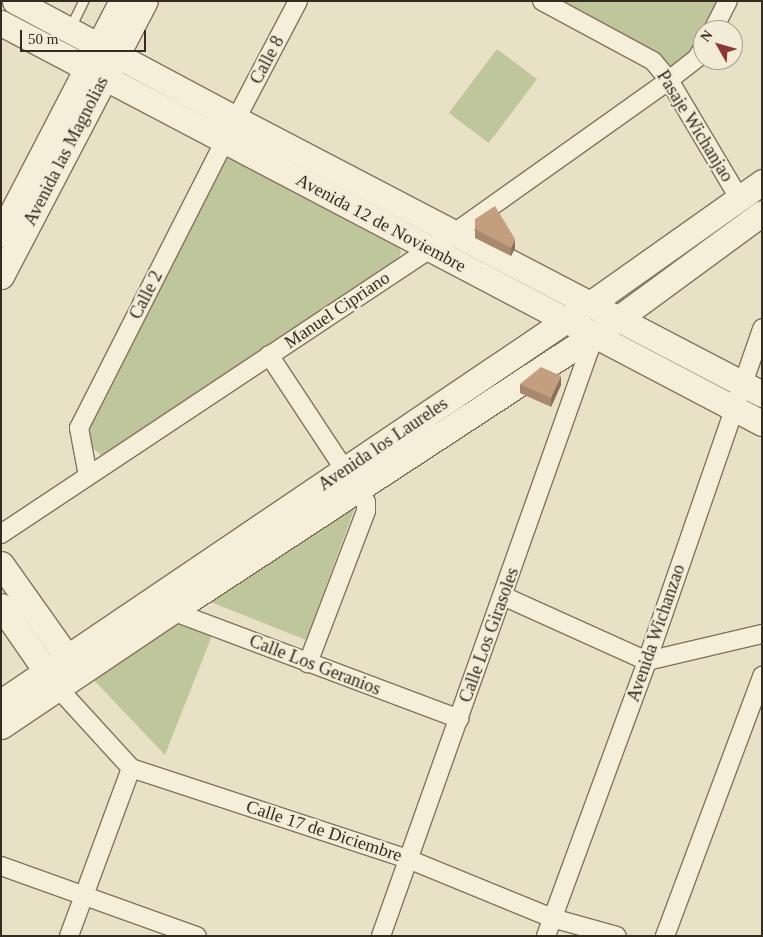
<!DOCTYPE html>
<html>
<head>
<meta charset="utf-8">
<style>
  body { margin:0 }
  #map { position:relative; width:763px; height:937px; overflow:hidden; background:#e9e1c6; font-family:"Times New Roman",serif }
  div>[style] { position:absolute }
  .green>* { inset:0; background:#bfc69b; transform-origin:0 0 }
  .roads { filter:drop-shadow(1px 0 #83735e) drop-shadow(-1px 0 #83735e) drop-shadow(0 1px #83735e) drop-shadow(0 -1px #83735e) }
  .lane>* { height:9px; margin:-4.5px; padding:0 4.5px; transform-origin:4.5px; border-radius:4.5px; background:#f5eed8 }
  .street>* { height:18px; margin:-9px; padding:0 9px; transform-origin:9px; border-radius:9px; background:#f5eed8 }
  .secondary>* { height:25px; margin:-12.5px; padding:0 12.5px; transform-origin:12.5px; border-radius:12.5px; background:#f5eed8 }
  .wall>* { inset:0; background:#a8896e }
  .shaded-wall>* { inset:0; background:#886f5a }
  .building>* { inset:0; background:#c39f80 }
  span { translate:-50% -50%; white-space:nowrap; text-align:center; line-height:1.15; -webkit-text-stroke:4px #f2ebd5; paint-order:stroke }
  .street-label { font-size:18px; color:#352b20 }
  .frame { position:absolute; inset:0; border:2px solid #352b20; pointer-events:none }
  .north { position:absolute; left:693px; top:20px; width:50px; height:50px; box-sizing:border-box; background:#f2ebd5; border:1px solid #a69e8d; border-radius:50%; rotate:308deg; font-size:14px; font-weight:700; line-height:20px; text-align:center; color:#352b20 }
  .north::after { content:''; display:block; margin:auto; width:18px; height:22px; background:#8b3834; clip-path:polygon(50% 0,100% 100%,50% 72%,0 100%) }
  .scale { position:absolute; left:20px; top:30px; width:126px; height:22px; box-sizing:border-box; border:2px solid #352b20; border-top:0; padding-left:6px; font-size:15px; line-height:18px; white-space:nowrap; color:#352b20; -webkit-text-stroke:4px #f2ebd5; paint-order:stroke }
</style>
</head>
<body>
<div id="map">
  <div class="green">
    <div style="clip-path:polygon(557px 1px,717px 1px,690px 58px,673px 70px)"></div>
    <div style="left:497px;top:49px;width:50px;height:80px;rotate:37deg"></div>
    <div style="clip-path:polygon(227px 154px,397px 242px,401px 252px,399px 259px,104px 457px,90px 446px,86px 419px)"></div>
    <div style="clip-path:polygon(357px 502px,306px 640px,203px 599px)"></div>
    <div style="clip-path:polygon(174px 617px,213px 633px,165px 755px,90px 676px)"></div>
  </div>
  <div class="roads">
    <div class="lane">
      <div style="left:70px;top:28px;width:30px;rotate:-64deg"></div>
    </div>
    <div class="street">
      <div style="left:542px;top:1px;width:126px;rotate:28.4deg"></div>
      <div style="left:653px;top:61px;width:25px;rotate:50deg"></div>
      <div style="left:669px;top:80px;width:137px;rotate:59.3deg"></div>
      <div style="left:713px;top:30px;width:33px;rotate:-63deg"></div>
      <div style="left:269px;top:355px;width:176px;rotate:56.6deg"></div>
      <div style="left:366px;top:502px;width:9px;rotate:90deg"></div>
      <div style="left:366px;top:511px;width:163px;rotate:110.9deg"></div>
      <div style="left:88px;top:476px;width:49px;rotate:-100.6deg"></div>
      <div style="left:79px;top:428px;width:323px;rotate:-63.1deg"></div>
      <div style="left:225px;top:140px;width:157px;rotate:-62.3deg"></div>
      <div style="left:1px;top:534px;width:544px;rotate:-33.6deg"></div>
      <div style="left:454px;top:233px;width:264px;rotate:-35.4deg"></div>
      <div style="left:669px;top:80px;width:36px;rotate:-38deg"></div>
      <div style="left:697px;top:58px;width:12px;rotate:-59deg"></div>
      <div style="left:503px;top:596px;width:158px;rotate:24.3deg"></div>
      <div style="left:647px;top:661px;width:118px;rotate:-13.2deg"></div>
      <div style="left:172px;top:611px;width:307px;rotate:20.6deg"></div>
      <div style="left:58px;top:688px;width:108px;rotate:47.6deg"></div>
      <div style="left:131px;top:768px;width:292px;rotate:18.2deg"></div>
      <div style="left:408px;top:859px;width:156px;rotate:22.3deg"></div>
      <div style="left:552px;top:918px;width:67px;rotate:15.5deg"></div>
      <div style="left:1px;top:866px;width:208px;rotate:19.7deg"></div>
      <div style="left:69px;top:936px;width:179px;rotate:-69.7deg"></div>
      <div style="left:381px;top:936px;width:639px;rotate:-70.43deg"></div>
      <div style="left:546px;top:936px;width:293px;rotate:-69.8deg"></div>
      <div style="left:647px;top:661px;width:352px;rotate:-70.9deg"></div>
      <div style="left:665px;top:936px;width:278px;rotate:-69.5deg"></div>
    </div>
    <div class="secondary">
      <div style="left:15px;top:1px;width:251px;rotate:28.1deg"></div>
      <div style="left:236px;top:119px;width:594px;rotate:27.6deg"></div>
      <div style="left:1px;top:23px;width:860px;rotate:27.73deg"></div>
      <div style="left:1px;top:234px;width:263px;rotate:-62.6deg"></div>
      <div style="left:1px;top:276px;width:310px;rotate:-62.4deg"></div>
      <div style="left:1px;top:564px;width:130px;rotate:54.7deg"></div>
      <div style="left:1px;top:606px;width:95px;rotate:55.3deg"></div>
      <div style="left:1px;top:702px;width:711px;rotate:-34.05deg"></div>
      <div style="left:590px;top:304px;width:211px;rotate:-35.3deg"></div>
      <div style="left:1px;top:726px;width:206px;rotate:-33.9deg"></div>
      <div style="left:172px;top:611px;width:534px;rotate:-33.24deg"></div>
      <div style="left:619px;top:318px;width:177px;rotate:-36.3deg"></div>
    </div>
  </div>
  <div class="wall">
    <div style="clip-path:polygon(475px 219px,515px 248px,511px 256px,475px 238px)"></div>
    <div style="clip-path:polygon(520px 384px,561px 385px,551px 407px,520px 393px)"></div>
  </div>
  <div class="shaded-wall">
    <div style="clip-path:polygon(515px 239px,515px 248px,511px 256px,511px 248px)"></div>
    <div style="clip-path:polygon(561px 376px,561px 385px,551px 407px,551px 398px)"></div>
  </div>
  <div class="building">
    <div style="clip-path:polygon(495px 206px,515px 239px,511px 248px,475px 229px,475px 219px)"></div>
    <div style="clip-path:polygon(541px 367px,561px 376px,551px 398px,520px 384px)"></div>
  </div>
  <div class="street-label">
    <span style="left:267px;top:60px;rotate:-62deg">Calle 8</span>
    <span style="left:695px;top:126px;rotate:58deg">Pasaje Wichanjao</span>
    <span style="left:66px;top:151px;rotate:-63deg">Avenida las Magnolias</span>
    <span style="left:381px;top:223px;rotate:28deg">Avenida 12 de Noviembre</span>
    <span style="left:146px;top:295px;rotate:-63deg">Calle 2</span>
    <span style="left:337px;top:310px;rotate:-34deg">Manuel Cipriano</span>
    <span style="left:383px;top:444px;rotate:-34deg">Avenida los Laureles</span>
    <span style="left:656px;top:633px;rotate:-71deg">Avenida Wichanzao</span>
    <span style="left:489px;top:635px;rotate:-70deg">Calle Los Girasoles</span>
    <span style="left:315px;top:665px;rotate:21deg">Calle Los Geranios</span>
    <span style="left:324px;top:831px;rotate:18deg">Calle 17 de Diciembre</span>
  </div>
  <div class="frame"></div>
  <div class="north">N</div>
  <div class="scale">50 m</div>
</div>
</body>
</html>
